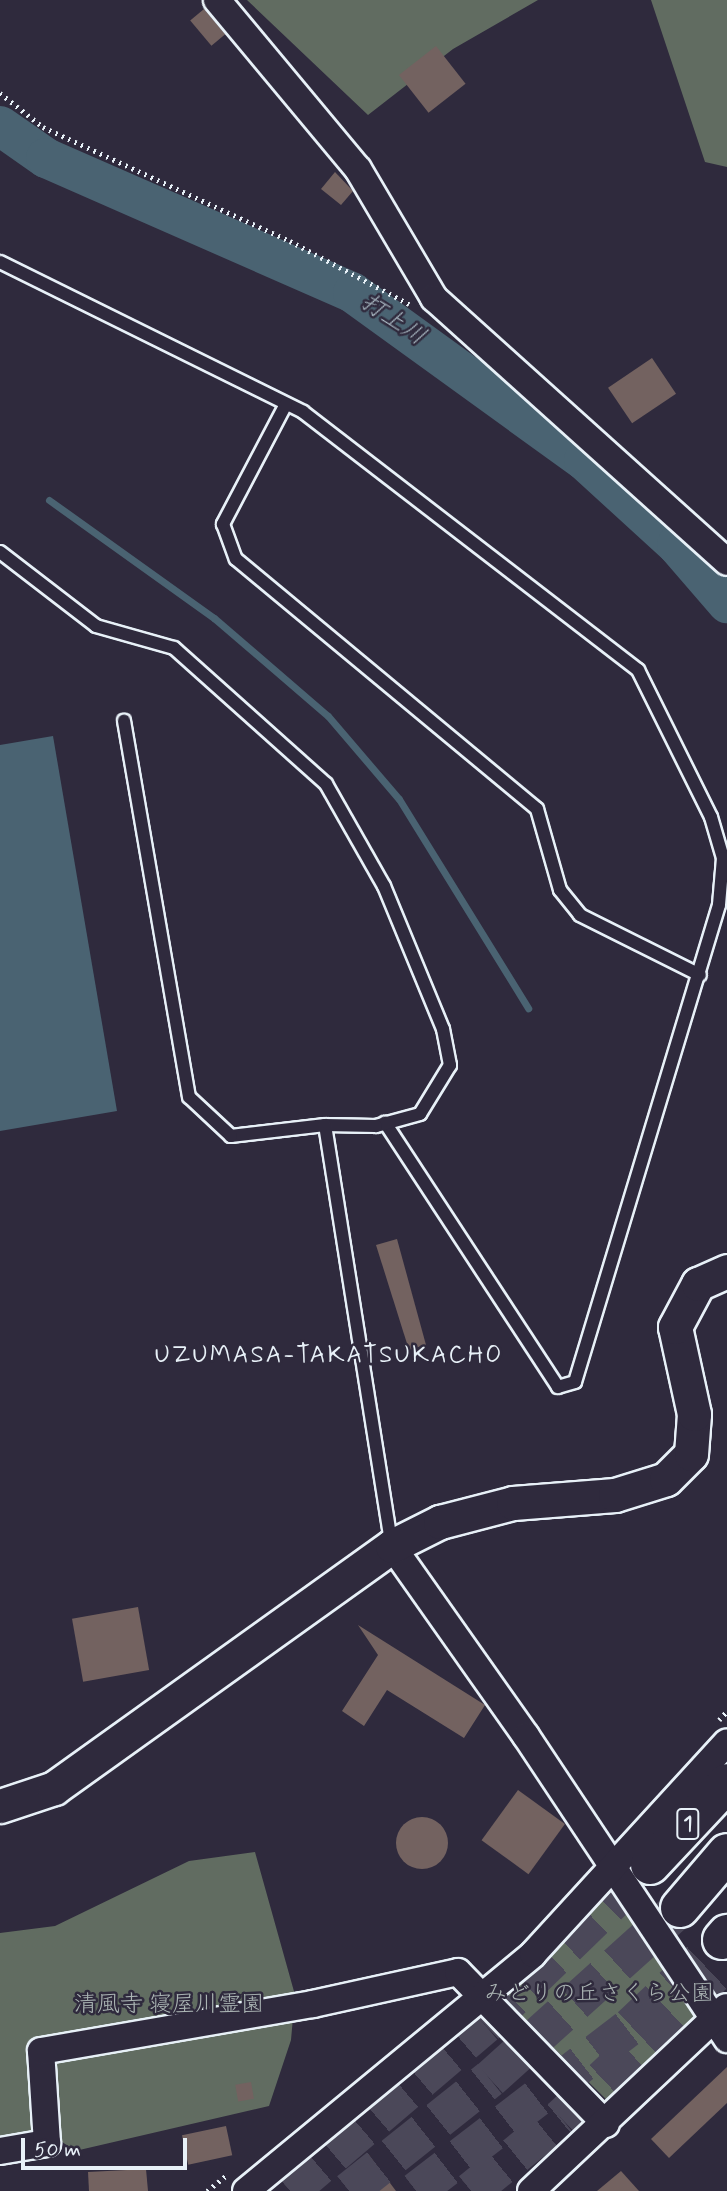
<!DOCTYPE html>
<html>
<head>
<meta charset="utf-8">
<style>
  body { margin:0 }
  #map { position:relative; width:727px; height:2191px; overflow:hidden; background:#2f2a3d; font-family:Mynerve,"Klee One",sans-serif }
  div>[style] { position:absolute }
  .green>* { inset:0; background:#616c61 }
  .water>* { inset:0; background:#4a6372 }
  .stream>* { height:7px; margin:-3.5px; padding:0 3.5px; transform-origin:3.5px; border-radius:3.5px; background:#4a6372 }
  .river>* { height:40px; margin:-20px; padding:0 20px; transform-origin:20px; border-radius:20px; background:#4a6372 }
  .building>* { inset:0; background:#736260; transform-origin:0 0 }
  .round { border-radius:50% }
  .trunk-tunnel>* { height:38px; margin-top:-19px; transform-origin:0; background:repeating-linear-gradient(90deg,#4b4859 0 38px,transparent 0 57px) }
  .motorway-tunnel>* { height:38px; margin-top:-19px; transform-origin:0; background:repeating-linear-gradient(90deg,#4b4859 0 38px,transparent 0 57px) }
  .path>* { height:4.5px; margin-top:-2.25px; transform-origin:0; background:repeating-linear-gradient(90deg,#e8f1f8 0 2px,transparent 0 7px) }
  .roads { filter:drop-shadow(2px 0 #e8f1f8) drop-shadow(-2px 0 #e8f1f8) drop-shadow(0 2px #e8f1f8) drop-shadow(0 -2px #e8f1f8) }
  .service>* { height:12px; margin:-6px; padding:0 6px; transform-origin:6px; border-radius:6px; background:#2f2a3d }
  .minor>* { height:26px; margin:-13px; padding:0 13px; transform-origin:13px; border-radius:13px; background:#2f2a3d }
  .tertiary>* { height:33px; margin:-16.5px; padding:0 16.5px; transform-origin:16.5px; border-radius:16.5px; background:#2f2a3d }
  .trunk>* { height:38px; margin:-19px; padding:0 19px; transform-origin:19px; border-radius:19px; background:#2f2a3d }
  .motorway>* { height:38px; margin:-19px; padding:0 19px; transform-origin:19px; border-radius:19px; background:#2f2a3d }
  span { translate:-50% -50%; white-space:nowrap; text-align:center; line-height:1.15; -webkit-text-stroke:5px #2f2a3d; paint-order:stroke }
  .shield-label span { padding:2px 5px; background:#2f2a3d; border:2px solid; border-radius:5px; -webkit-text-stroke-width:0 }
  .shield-label { font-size:21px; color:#e8f1f8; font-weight:700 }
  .park-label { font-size:23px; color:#abb5b4 }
  .water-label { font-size:24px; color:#a9b8c2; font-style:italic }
  .neighbourhood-label { font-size:24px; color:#e8f1f8; letter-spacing:2px }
  .scale { position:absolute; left:21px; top:2138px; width:166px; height:32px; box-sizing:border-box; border:4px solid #e8f1f8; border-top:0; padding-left:9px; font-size:21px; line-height:24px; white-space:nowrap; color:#e8f1f8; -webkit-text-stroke:5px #2f2a3d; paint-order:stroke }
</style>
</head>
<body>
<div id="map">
  <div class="green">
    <div style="clip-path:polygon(247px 0,538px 0,453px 49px,368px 115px)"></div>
    <div style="clip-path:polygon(651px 0,727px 0,727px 167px,705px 162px)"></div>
    <div style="clip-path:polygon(255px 1852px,295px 1995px,291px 2040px,269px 2106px,75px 2151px,58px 2139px,0 2143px,0 1933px,55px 1926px,189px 1861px)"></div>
    <div style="clip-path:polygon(606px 1888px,715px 2027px,616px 2109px,499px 1994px)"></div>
  </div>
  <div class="water">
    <div style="clip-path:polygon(53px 736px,117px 1111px,0 1131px,0 745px)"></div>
  </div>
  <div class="stream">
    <div style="left:49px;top:500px;width:203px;rotate:35.6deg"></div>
    <div style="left:214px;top:618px;width:150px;rotate:40.7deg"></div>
    <div style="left:328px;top:716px;width:109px;rotate:49.5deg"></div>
    <div style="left:399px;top:799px;width:246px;rotate:58.3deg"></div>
  </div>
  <div class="river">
    <div style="left:0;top:126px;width:56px;rotate:34.8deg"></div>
    <div style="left:46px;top:158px;width:335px;rotate:23.7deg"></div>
    <div style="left:353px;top:293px;width:285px;rotate:35.9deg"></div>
    <div style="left:584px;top:460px;width:126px;rotate:42.4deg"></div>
    <div style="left:677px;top:545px;width:77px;rotate:49.2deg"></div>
  </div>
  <div class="building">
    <div style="left:204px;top:9px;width:33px;height:18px;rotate:50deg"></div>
    <div style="left:436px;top:46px;width:48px;height:47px;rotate:52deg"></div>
    <div style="clip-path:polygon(335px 172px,353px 191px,341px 205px,321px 189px)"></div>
    <div style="left:652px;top:358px;width:43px;height:53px;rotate:56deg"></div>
    <div style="clip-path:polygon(397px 1239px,426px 1345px,409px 1350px,376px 1245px)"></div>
    <div style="left:138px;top:1607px;width:64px;height:67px;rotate:80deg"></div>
    <div style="clip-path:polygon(358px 1625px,485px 1705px,464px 1738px,387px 1690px,364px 1726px,342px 1711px,378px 1655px)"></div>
    <div style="left:518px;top:1790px;width:58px;height:62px;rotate:36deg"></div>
    <div class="round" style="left:396px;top:1817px;width:52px;height:52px"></div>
    <div style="clip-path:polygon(727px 2067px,727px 2103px,669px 2158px,651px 2139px)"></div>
    <div style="left:251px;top:2082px;width:17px;height:16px;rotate:80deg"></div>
    <div style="left:226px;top:2126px;width:30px;height:45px;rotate:78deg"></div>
    <div style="clip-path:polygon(369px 2155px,396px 2191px,352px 2191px,341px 2177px)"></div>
    <div style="clip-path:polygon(146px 2169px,148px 2191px,89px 2191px,88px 2172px)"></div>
    <div style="clip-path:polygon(621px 2171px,639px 2191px,597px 2191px)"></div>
  </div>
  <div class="trunk-tunnel">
    <div style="left:290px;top:2191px;width:256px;rotate:-40.4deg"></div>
    <div style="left:485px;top:2025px;width:230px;rotate:-44.1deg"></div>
    <div style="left:471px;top:2191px;width:116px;rotate:-39deg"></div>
    <div style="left:561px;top:2118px;width:228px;rotate:-43.2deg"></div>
  </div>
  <div class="motorway-tunnel">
    <div style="left:349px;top:2191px;width:180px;rotate:-38.5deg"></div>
    <div style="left:490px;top:2079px;width:256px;rotate:-42deg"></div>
    <div style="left:416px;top:2191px;width:271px;rotate:-37.5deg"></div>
    <div style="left:631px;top:2026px;width:125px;rotate:-43.4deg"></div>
  </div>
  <div class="path">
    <div style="left:0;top:93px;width:55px;rotate:38.3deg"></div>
    <div style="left:43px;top:127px;width:272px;rotate:24.8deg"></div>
    <div style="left:290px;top:241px;width:135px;rotate:27.9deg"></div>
    <div style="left:719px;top:1720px;width:12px;rotate:-48deg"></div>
    <div style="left:207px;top:2191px;width:27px;rotate:-39deg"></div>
  </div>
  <div class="roads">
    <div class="service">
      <div style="left:0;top:262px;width:338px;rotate:26.3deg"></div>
      <div style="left:303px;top:412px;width:423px;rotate:37.6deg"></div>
      <div style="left:638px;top:670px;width:164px;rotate:63.6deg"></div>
      <div style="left:711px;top:817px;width:43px;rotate:73.7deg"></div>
      <div style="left:723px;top:858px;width:47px;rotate:94.9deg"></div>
      <div style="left:719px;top:905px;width:498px;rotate:106.8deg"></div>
      <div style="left:575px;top:1382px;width:18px;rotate:164deg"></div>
      <div style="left:558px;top:1387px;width:316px;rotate:-123.2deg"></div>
      <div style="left:286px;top:404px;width:136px;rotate:117.7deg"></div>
      <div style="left:223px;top:524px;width:37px;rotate:70deg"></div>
      <div style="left:236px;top:559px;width:391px;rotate:39.7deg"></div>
      <div style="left:537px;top:809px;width:84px;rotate:74.1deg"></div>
      <div style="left:560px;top:890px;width:32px;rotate:51deg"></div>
      <div style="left:580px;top:915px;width:134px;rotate:26.6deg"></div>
      <div style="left:0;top:552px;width:121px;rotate:37.6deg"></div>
      <div style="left:96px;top:626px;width:81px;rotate:15.8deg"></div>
      <div style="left:174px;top:648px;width:204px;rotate:41.8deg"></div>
      <div style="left:326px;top:784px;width:117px;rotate:60.4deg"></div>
      <div style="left:384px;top:886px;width:155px;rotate:67.6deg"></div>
      <div style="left:443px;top:1029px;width:37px;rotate:79deg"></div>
      <div style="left:450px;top:1065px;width:57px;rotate:121.5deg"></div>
      <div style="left:420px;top:1114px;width:46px;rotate:164.7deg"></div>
      <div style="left:376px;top:1126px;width:51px;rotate:-178.9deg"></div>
      <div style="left:325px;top:1125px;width:95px;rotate:173.3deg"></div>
      <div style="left:231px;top:1136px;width:57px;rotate:-137.1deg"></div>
      <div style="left:189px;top:1097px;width:382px;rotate:-99.8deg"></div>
      <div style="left:325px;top:1125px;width:422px;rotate:81deg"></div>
    </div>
    <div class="minor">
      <div style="left:217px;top:0;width:220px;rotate:50.2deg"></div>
      <div style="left:358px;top:169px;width:150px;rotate:59.5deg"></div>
      <div style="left:434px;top:298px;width:394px;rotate:42deg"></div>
      <div style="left:392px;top:1546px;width:232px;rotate:54.8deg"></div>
      <div style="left:526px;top:1736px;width:364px;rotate:56.4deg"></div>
      <div style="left:0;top:2151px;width:48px;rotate:-9.7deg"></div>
      <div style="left:47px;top:2143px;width:92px;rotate:-93.7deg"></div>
      <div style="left:41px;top:2051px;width:276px;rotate:-9.8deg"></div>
      <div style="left:313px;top:2004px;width:148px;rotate:-12.4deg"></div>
      <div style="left:458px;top:1972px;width:212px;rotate:45.8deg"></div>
      <div style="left:246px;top:2191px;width:372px;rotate:-39.5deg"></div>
      <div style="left:533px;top:1954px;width:287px;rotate:-47.5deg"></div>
      <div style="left:531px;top:2191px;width:268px;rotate:-43.3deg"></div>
    </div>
    <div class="tertiary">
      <div style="left:0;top:1806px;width:57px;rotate:-18.4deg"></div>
      <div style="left:54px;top:1788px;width:416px;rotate:-35.6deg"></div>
      <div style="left:392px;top:1546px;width:54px;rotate:-26.6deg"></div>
      <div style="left:440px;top:1522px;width:75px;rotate:-14.6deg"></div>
      <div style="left:513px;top:1503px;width:102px;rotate:-4.5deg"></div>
      <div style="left:615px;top:1495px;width:53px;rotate:-17.4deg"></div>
      <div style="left:666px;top:1479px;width:35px;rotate:-45deg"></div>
      <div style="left:691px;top:1454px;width:40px;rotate:-85.7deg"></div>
      <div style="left:694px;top:1414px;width:89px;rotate:-102.3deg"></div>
      <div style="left:675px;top:1327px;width:49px;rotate:-61.9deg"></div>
      <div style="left:698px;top:1284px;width:32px;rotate:-24deg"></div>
    </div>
    <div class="trunk">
      <div style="left:650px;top:1865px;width:112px;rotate:-46.8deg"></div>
    </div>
    <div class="motorway">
      <div style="left:680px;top:1908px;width:72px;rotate:-49.5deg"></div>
      <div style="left:722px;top:1940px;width:8px;rotate:-50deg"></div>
    </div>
  </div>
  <div class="shield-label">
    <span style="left:688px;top:1824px">1</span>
  </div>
  <div class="park-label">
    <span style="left:599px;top:1994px">みどりの丘さくら公園</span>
    <span style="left:169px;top:2005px">清風寺 寝屋川霊園</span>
  </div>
  <div class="water-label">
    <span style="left:393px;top:320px;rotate:34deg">打上川</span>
  </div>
  <div class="neighbourhood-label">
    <span style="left:329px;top:1356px">UZUMASA-TAKATSUKACHO</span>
  </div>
  <div class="scale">50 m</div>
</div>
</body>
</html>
